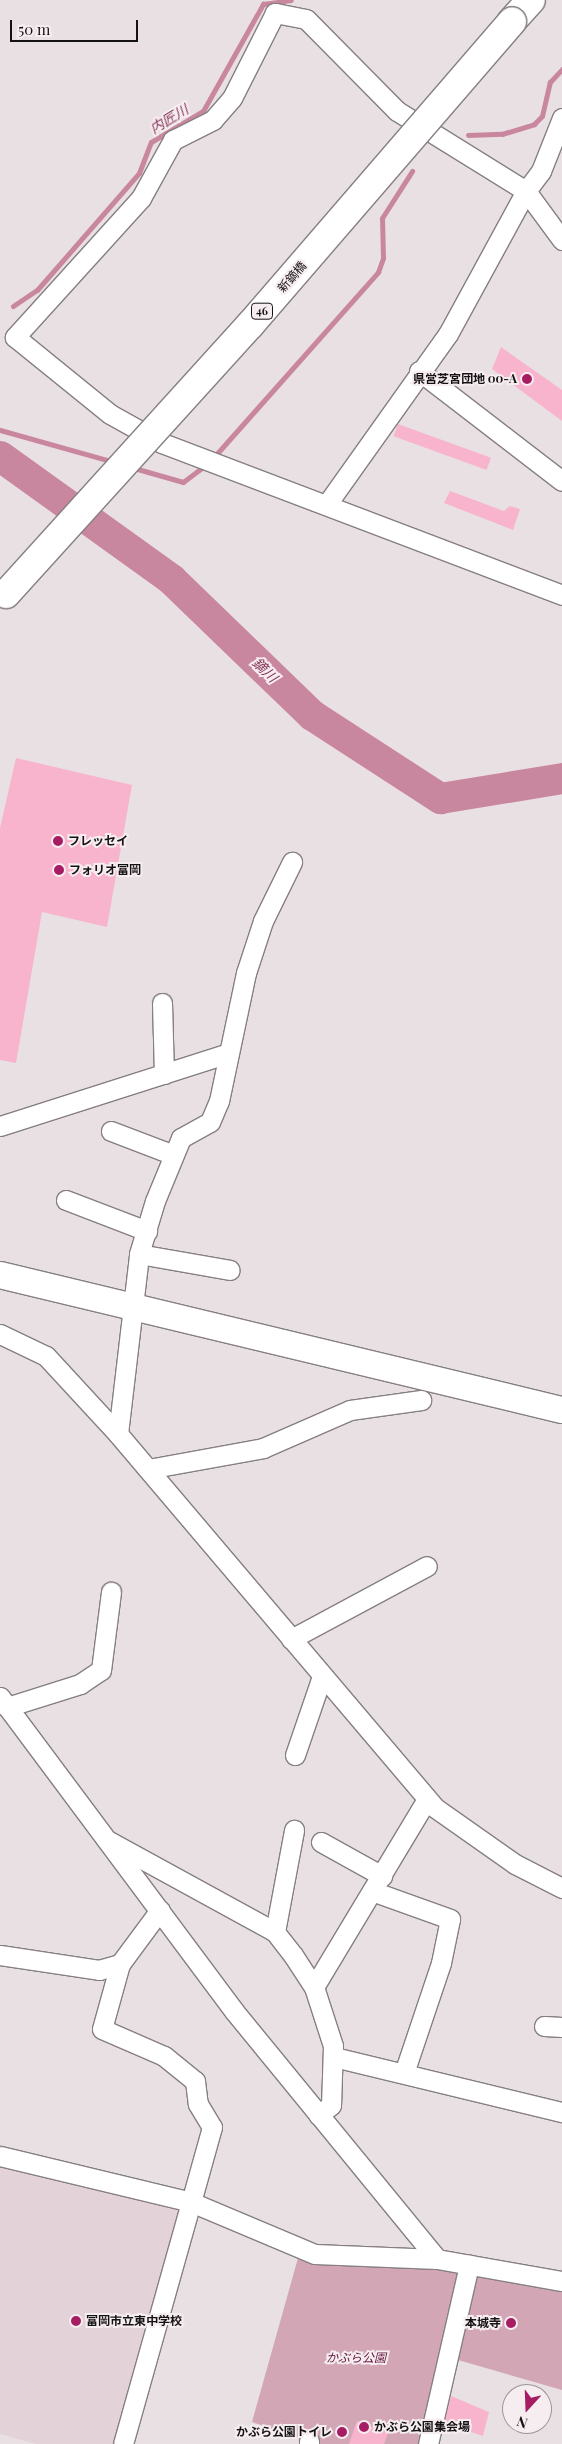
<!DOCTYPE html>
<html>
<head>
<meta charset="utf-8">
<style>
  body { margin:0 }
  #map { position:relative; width:562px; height:2444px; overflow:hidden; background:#e9e0e3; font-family:"Playfair Display","Noto Sans JP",serif }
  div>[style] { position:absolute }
  .built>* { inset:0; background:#e3d2d8 }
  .green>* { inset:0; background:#d3a6b5 }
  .stream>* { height:5px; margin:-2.5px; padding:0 2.5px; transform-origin:2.5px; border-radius:2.5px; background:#c9869f }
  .river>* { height:31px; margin:-15.5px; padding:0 15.5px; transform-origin:15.5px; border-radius:15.5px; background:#c9869f }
  .building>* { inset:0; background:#f9b4cd; transform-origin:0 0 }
  .roads { filter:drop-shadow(1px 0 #867f81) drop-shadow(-1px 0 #867f81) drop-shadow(0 1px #867f81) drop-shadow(0 -1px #867f81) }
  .street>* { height:19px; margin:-9.5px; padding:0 9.5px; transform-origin:9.5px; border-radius:9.5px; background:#fff }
  .secondary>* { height:26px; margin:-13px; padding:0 13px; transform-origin:13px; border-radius:13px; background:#fff }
  .primary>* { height:28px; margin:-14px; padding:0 14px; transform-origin:14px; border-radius:14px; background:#fff }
  .bridges { filter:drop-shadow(1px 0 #867f81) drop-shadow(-1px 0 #867f81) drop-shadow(0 1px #867f81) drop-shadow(0 -1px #867f81) }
  .primary-bridge>* { height:28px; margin:-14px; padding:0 14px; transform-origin:14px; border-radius:14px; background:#fff }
  .dots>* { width:14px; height:14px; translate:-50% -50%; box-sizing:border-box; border:2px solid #f6edf0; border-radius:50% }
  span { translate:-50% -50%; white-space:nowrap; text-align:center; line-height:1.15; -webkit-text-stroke:4px #f6edf0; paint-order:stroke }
  .shield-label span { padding:1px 4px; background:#f6edf0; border:1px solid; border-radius:4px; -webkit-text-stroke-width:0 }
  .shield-label { font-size:11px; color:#151213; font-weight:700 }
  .street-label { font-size:12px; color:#151213 }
  .poi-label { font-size:12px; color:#151213; font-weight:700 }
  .right { translate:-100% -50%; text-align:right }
  .left { translate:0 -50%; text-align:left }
  .park-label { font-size:12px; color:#64163b; font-style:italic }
  .water-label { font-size:14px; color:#853457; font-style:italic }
  .north { position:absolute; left:502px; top:2384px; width:50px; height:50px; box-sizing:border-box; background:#f6edf0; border:1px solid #9c9598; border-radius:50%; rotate:200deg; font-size:14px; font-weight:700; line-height:20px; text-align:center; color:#151213 }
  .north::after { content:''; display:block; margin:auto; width:18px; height:22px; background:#a71d63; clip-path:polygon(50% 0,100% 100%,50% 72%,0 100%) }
  .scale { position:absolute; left:10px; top:20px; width:128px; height:22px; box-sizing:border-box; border:2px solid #151213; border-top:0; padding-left:6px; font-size:15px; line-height:18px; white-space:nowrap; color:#151213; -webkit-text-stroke:4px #f6edf0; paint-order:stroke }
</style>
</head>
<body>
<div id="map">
  <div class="built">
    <div style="clip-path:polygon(0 2164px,184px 2209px,119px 2444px,36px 2444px,0 2434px)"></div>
  </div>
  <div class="green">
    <div style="clip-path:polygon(298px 2258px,420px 2264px,460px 2273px,421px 2444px,317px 2444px,252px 2422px)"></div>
    <div style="clip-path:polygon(473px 2270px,562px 2289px,562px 2390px,451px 2358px)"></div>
  </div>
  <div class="stream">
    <div style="left:468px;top:135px;width:34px;rotate:-2deg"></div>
    <div style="left:502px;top:134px;width:34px;rotate:-17deg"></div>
    <div style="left:534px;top:124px;width:11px;rotate:-45deg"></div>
    <div style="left:542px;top:116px;width:35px;rotate:-77deg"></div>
    <div style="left:550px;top:82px;width:18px;rotate:-47deg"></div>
    <div style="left:13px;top:306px;width:29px;rotate:-34deg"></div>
    <div style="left:37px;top:290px;width:155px;rotate:-48.9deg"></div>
    <div style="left:139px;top:173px;width:33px;rotate:-69deg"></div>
    <div style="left:151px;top:142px;width:61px;rotate:-30.8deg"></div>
    <div style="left:203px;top:111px;width:123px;rotate:-60.7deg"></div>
    <div style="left:263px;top:4px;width:28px;rotate:-8deg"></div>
    <div style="left:0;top:430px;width:118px;rotate:15.7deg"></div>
    <div style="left:213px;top:458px;width:249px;rotate:-48.4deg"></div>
    <div style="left:378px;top:272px;width:15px;rotate:-70deg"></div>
    <div style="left:383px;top:258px;width:40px;rotate:-91.4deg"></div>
    <div style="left:382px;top:218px;width:56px;rotate:-57.4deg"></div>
    <div style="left:134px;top:468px;width:51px;rotate:15.9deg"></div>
    <div style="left:183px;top:482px;width:30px;rotate:-37deg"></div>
  </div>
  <div class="river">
    <div style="left:0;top:456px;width:211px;rotate:35.7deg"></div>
    <div style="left:171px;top:579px;width:196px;rotate:44deg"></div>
    <div style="left:312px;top:715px;width:153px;rotate:33deg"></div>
    <div style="left:440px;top:798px;width:124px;rotate:-9.3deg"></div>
  </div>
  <div class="building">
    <div style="clip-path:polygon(501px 347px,562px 390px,562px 421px,492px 369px)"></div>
    <div style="left:398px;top:424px;width:99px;height:13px;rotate:20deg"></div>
    <div style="clip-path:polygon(450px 491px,504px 511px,510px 506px,520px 509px,513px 530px,444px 503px)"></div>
    <div style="clip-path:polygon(16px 758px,132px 785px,107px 927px,42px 912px,16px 1063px,0 1060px,0 828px)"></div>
    <div style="clip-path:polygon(451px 2396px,489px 2412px,483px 2436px,444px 2423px)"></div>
    <div style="clip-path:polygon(357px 2421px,388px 2433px,384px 2444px,349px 2444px)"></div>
  </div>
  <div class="roads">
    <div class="street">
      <div style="left:562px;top:240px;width:61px;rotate:-126.3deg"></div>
      <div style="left:526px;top:191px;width:152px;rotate:-148.2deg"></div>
      <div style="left:397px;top:111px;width:129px;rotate:-134.7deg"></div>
      <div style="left:306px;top:19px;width:32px;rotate:-169deg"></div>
      <div style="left:275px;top:13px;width:95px;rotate:116.8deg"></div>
      <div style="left:232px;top:98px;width:29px;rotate:131deg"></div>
      <div style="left:213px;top:120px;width:45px;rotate:153.4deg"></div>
      <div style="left:173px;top:140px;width:66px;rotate:118.9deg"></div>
      <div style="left:141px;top:198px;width:188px;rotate:132.2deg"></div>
      <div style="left:15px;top:337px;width:122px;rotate:39deg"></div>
      <div style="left:110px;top:414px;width:60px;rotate:29.1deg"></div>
      <div style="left:162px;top:443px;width:428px;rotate:20.8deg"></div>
      <div style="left:419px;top:371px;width:180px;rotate:37.6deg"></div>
      <div style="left:327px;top:504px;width:209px;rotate:-54.6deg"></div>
      <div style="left:448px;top:334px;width:163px;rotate:-61.4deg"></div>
      <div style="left:526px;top:191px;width:25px;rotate:-53deg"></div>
      <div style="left:541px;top:171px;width:57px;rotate:-68.4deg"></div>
      <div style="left:162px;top:1003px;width:71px;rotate:88.4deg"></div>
      <div style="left:0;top:1126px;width:240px;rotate:-17.7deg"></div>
      <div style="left:111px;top:1131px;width:67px;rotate:20.9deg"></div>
      <div style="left:66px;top:1200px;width:87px;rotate:20.9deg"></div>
      <div style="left:139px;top:1254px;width:92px;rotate:10deg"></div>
      <div style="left:0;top:1334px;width:51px;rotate:25.6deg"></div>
      <div style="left:46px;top:1356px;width:106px;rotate:47.3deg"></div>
      <div style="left:118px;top:1434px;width:489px;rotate:49.7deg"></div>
      <div style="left:434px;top:1807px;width:99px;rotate:35.1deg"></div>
      <div style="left:515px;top:1864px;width:53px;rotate:27.1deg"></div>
      <div style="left:118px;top:1434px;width:181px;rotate:-83.3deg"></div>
      <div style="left:139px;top:1254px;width:55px;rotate:-73.2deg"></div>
      <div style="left:155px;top:1201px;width:68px;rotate:-67.6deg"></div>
      <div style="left:181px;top:1138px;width:33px;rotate:-29deg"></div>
      <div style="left:210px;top:1122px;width:23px;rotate:-67deg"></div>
      <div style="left:219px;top:1101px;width:131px;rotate:-78.1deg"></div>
      <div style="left:246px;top:973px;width:55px;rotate:-71.9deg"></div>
      <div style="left:263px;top:921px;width:66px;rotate:-63.8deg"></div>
      <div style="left:148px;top:1469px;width:117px;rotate:-10.3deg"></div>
      <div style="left:263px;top:1448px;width:95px;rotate:-23.6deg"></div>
      <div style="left:350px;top:1410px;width:72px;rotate:-8deg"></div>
      <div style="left:291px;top:1639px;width:154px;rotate:-28.2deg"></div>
      <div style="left:0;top:1697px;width:392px;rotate:53.3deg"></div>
      <div style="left:234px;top:2011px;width:320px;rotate:50.7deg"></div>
      <div style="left:437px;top:2259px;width:127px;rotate:10deg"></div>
      <div style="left:7px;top:1707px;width:77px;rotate:-17.5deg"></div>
      <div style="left:80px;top:1684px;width:25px;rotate:-34deg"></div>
      <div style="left:101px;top:1670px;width:79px;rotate:-82.7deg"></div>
      <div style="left:295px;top:1755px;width:83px;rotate:-71.1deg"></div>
      <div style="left:109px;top:1841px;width:189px;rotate:28.7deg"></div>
      <div style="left:275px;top:1932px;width:29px;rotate:52deg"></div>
      <div style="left:293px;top:1955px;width:38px;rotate:57deg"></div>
      <div style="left:314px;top:1987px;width:62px;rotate:72.1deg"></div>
      <div style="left:333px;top:2046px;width:59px;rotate:91.9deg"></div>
      <div style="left:331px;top:2105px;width:16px;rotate:140deg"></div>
      <div style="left:321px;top:1842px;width:70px;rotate:29.1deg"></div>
      <div style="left:372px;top:1891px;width:83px;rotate:19.7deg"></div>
      <div style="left:450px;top:1919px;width:45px;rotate:101.6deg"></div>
      <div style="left:441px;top:1963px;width:116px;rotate:108.6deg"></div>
      <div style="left:275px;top:1932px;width:104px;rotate:-79.4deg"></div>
      <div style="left:0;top:1955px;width:100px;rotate:8.6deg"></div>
      <div style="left:99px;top:1970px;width:22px;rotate:-16deg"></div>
      <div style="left:120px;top:1964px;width:67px;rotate:-53.5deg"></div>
      <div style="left:120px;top:1964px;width:67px;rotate:105.5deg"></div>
      <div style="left:102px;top:2029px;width:68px;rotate:23.5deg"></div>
      <div style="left:164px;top:2056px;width:40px;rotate:39deg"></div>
      <div style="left:195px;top:2081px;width:23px;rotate:83deg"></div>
      <div style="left:198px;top:2104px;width:27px;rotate:59deg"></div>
      <div style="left:212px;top:2127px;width:78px;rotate:105.6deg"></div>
      <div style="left:191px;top:2202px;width:134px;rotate:22.8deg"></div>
      <div style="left:315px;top:2254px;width:122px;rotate:2.3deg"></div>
      <div style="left:314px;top:1987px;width:219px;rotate:-59deg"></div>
      <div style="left:544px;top:2026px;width:18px;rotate:3deg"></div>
      <div style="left:334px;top:2057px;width:235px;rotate:13.6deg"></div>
      <div style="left:0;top:2156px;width:196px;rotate:13.5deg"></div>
      <div style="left:191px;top:2202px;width:251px;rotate:105.7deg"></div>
      <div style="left:309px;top:2444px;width:3px;rotate:-90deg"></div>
      <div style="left:428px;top:2444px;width:184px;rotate:-77.1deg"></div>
    </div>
    <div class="secondary">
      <div style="left:0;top:1275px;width:578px;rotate:13.51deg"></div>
    </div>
    <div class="primary">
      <div style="left:512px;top:21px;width:28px;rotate:-48deg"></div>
    </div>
  </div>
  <div class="bridges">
    <div class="primary-bridge">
      <div style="left:6px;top:594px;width:363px;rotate:-47.8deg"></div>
      <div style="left:250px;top:325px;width:401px;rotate:-49.2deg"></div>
    </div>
  </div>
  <div class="dots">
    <div style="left:527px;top:379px;background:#a71d63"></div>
    <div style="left:58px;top:841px;background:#a71d63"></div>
    <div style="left:59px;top:870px;background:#a71d63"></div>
    <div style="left:76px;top:2321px;background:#a71d63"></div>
    <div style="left:511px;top:2323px;background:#a71d63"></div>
    <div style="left:364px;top:2427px;background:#a71d63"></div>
    <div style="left:342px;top:2432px;background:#a71d63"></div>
  </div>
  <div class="shield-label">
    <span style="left:262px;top:311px">46</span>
  </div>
  <div class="street-label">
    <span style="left:292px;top:277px;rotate:-49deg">新鏑橋</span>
  </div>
  <div class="poi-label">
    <span class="right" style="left:517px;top:379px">県営芝宮団地 00-A</span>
    <span class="left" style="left:68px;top:841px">フレッセイ</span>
    <span class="left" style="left:69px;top:870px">フォリオ富岡</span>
    <span class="left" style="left:86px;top:2321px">富岡市立東中学校</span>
    <span class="right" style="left:501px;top:2323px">本城寺</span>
    <span class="left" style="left:374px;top:2427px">かぶら公園集会場</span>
    <span class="right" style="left:332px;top:2432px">かぶら公園トイレ</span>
  </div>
  <div class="park-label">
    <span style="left:356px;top:2358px">かぶら公園</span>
  </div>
  <div class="water-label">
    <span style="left:169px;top:119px;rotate:-31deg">内匠川</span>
    <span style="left:265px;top:670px;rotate:44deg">鏑川</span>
  </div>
  <div class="north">N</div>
  <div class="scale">50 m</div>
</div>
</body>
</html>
